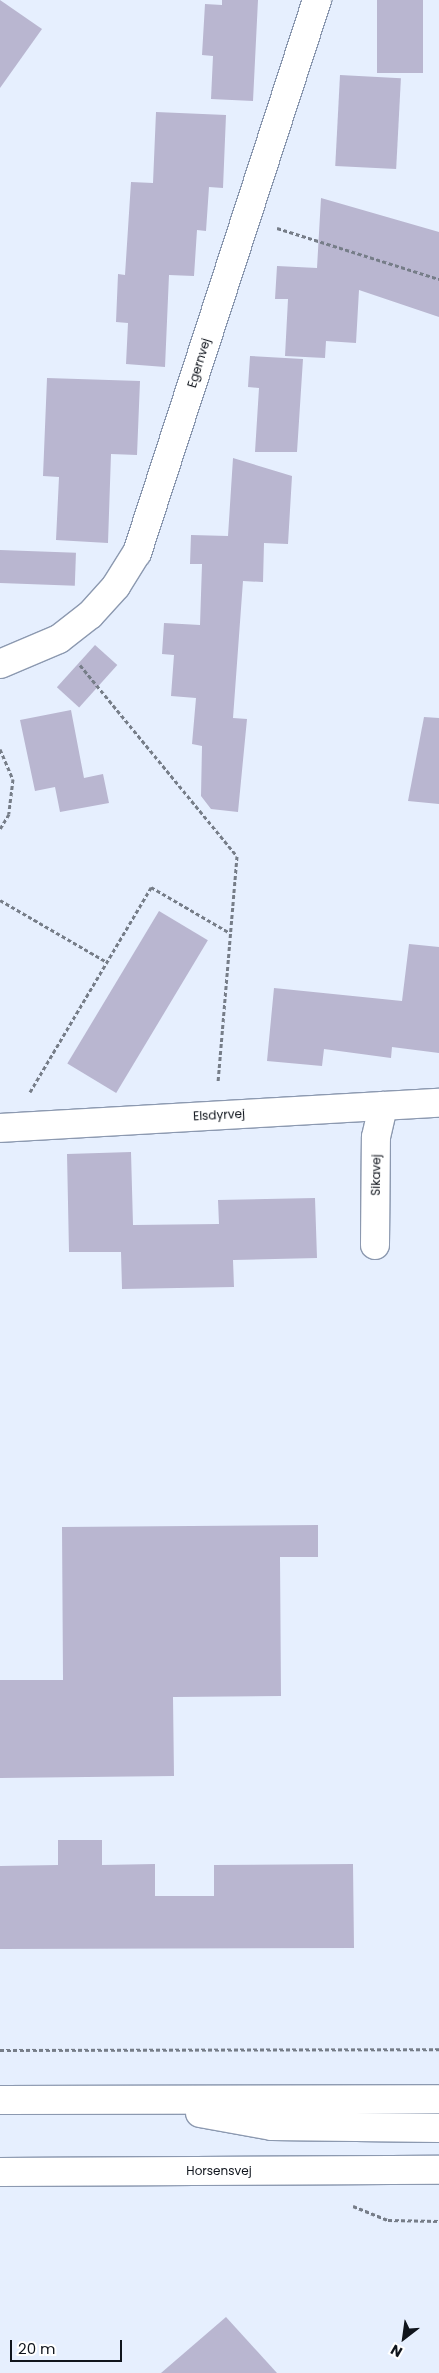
<!DOCTYPE html>
<html>
<head>
<meta charset="utf-8">
<style>
  body { margin:0 }
  #map { position:relative; width:439px; height:2373px; overflow:hidden; background:#e6effe; font-family:Poppins,sans-serif }
  div>[style] { position:absolute }
  .building>* { inset:0; background:#b9b6d0; transform-origin:0 0 }
  .path>* { height:3px; margin-top:-1.5px; transform-origin:0; background:repeating-linear-gradient(90deg,#767d88 0 4px,transparent 0 6.5px) }
  .roads { filter:drop-shadow(1px 0 #8c99b0) drop-shadow(-1px 0 #8c99b0) drop-shadow(0 1px #8c99b0) drop-shadow(0 -1px #8c99b0) }
  .minor>* { height:28px; margin:-14px; padding:0 14px; transform-origin:14px; border-radius:14px; background:#fff }
  .secondary>* { height:28px; margin:-14px; padding:0 14px; transform-origin:14px; border-radius:14px; background:#fff }
  span { translate:-50% -50%; white-space:nowrap; text-align:center; line-height:1.15; -webkit-text-stroke:4.5px #fff; paint-order:stroke }
  .street-label { font-size:12px; color:#0f141c }
  .north { position:absolute; left:379px; top:2313px; width:50px; height:50px; -webkit-text-stroke:4px #fff; paint-order:stroke; rotate:210deg; font-size:14px; font-weight:700; line-height:20px; text-align:center; color:#0f141c }
  .north::after { content:''; display:block; margin:auto; width:18px; height:22px; background:#0f141c; clip-path:polygon(50% 0,100% 100%,50% 72%,0 100%) }
  .scale { position:absolute; left:10px; top:2340px; width:112px; height:22px; box-sizing:border-box; border:2px solid #0f141c; border-top:0; padding-left:6px; font-size:15px; line-height:18px; white-space:nowrap; color:#0f141c; -webkit-text-stroke:4px #fff; paint-order:stroke }
</style>
</head>
<body>
<div id="map">
  <div class="building">
    <div style="clip-path:polygon(0 0,42px 29px,0 88px)"></div>
    <div style="clip-path:polygon(222px 0,258px 0,253px 101px,211px 99px,213px 56px,202px 55px,205px 4px,222px 5px)"></div>
    <div style="left:377px;top:0;width:46px;height:73px"></div>
    <div style="left:340px;top:75px;width:61px;height:91px;rotate:3deg"></div>
    <div style="clip-path:polygon(156px 112px,226px 115px,223px 188px,209px 187px,206px 231px,197px 230px,194px 276px,169px 275px,165px 367px,126px 364px,128px 323px,116px 322px,118px 274px,125px 275px,131px 182px,153px 183px)"></div>
    <div style="clip-path:polygon(321px 198px,439px 232px,439px 317px,359px 290px,356px 343px,326px 341px,325px 358px,285px 356px,288px 299px,275px 299px,277px 266px,317px 268px)"></div>
    <div style="clip-path:polygon(250px 356px,303px 359px,297px 452px,255px 452px,259px 388px,248px 387px)"></div>
    <div style="clip-path:polygon(47px 378px,140px 381px,137px 455px,111px 454px,108px 543px,56px 540px,59px 477px,43px 476px)"></div>
    <div style="clip-path:polygon(233px 458px,292px 476px,288px 544px,264px 543px,263px 582px,243px 581px,233px 718px,247px 719px,238px 812px,211px 809px,201px 796px,202px 746px,192px 744px,196px 698px,171px 696px,174px 655px,162px 654px,164px 623px,200px 625px,202px 564px,190px 564px,191px 535px,228px 536px)"></div>
    <div style="left:0;top:550px;width:76px;height:33px;rotate:2deg"></div>
    <div style="left:95px;top:645px;width:30px;height:57px;rotate:42deg"></div>
    <div style="clip-path:polygon(71px 710px,84px 778px,103px 774px,109px 803px,60px 812px,55px 787px,35px 791px,20px 720px)"></div>
    <div style="clip-path:polygon(424px 717px,439px 718px,439px 804px,408px 801px)"></div>
    <div style="left:159px;top:911px;width:57px;height:178px;rotate:31deg"></div>
    <div style="clip-path:polygon(409px 944px,439px 947px,439px 1053px,392px 1047px,391px 1058px,324px 1049px,322px 1066px,267px 1061px,274px 988px,402px 1001px)"></div>
    <div style="clip-path:polygon(131px 1152px,133px 1225px,219px 1224px,218px 1200px,315px 1198px,317px 1258px,233px 1260px,234px 1287px,122px 1289px,121px 1252px,69px 1252px,67px 1154px)"></div>
    <div style="clip-path:polygon(318px 1525px,318px 1557px,280px 1557px,281px 1696px,173px 1697px,174px 1776px,0 1778px,0 1680px,63px 1680px,62px 1527px)"></div>
    <div style="clip-path:polygon(58px 1840px,102px 1840px,102px 1865px,155px 1864px,155px 1896px,214px 1896px,214px 1865px,353px 1864px,354px 1948px,0 1949px,0 1866px,58px 1865px)"></div>
    <div style="clip-path:polygon(226px 2317px,277px 2373px,161px 2373px)"></div>
  </div>
  <div class="path">
    <div style="left:277px;top:228px;width:170px;rotate:17.5deg"></div>
    <div style="left:80px;top:665px;width:247px;rotate:50.6deg"></div>
    <div style="left:237px;top:856px;width:226px;rotate:94.8deg"></div>
    <div style="left:0;top:749px;width:33px;rotate:67deg"></div>
    <div style="left:13px;top:779px;width:35px;rotate:97deg"></div>
    <div style="left:9px;top:814px;width:17px;rotate:121deg"></div>
    <div style="left:0;top:900px;width:124px;rotate:30.1deg"></div>
    <div style="left:30px;top:1092px;width:238px;rotate:-59.4deg"></div>
    <div style="left:151px;top:887px;width:91px;rotate:30.2deg"></div>
    <div style="left:0;top:2050px;width:439px;rotate:-0.1deg"></div>
    <div style="left:353px;top:2206px;width:38px;rotate:22deg"></div>
    <div style="left:388px;top:2220px;width:51px;rotate:1.1deg"></div>
  </div>
  <div class="roads">
    <div class="minor">
      <div style="left:0;top:664px;width:64px;rotate:-23deg"></div>
      <div style="left:59px;top:639px;width:39px;rotate:-38deg"></div>
      <div style="left:90px;top:615px;width:39px;rotate:-48deg"></div>
      <div style="left:116px;top:586px;width:39px;rotate:-58deg"></div>
      <div style="left:137px;top:553px;width:582px;rotate:-71.97deg"></div>
      <div style="left:0;top:1128px;width:440px;rotate:-3.3deg"></div>
      <div style="left:375px;top:1245px;width:108px;rotate:-89.5deg"></div>
      <div style="left:376px;top:1137px;width:32px;rotate:-77deg"></div>
    </div>
    <div class="secondary">
      <div style="left:0;top:2100px;width:439px;rotate:-0.1deg"></div>
      <div style="left:200px;top:2113px;width:73px;rotate:10.2deg"></div>
      <div style="left:272px;top:2126px;width:167px;rotate:0.7deg"></div>
      <div style="left:0;top:2172px;width:439px;rotate:-0.3deg"></div>
    </div>
  </div>
  <div class="street-label">
    <span style="left:199px;top:363px;rotate:-73deg">Egernvej</span>
    <span style="left:219px;top:1115px;rotate:-3deg">Elsdyrvej</span>
    <span style="left:376px;top:1175px;rotate:-89deg">Sikavej</span>
    <span style="left:219px;top:2171px">Horsensvej</span>
  </div>
  <div class="north">N</div>
  <div class="scale">20 m</div>
</div>
</body>
</html>
